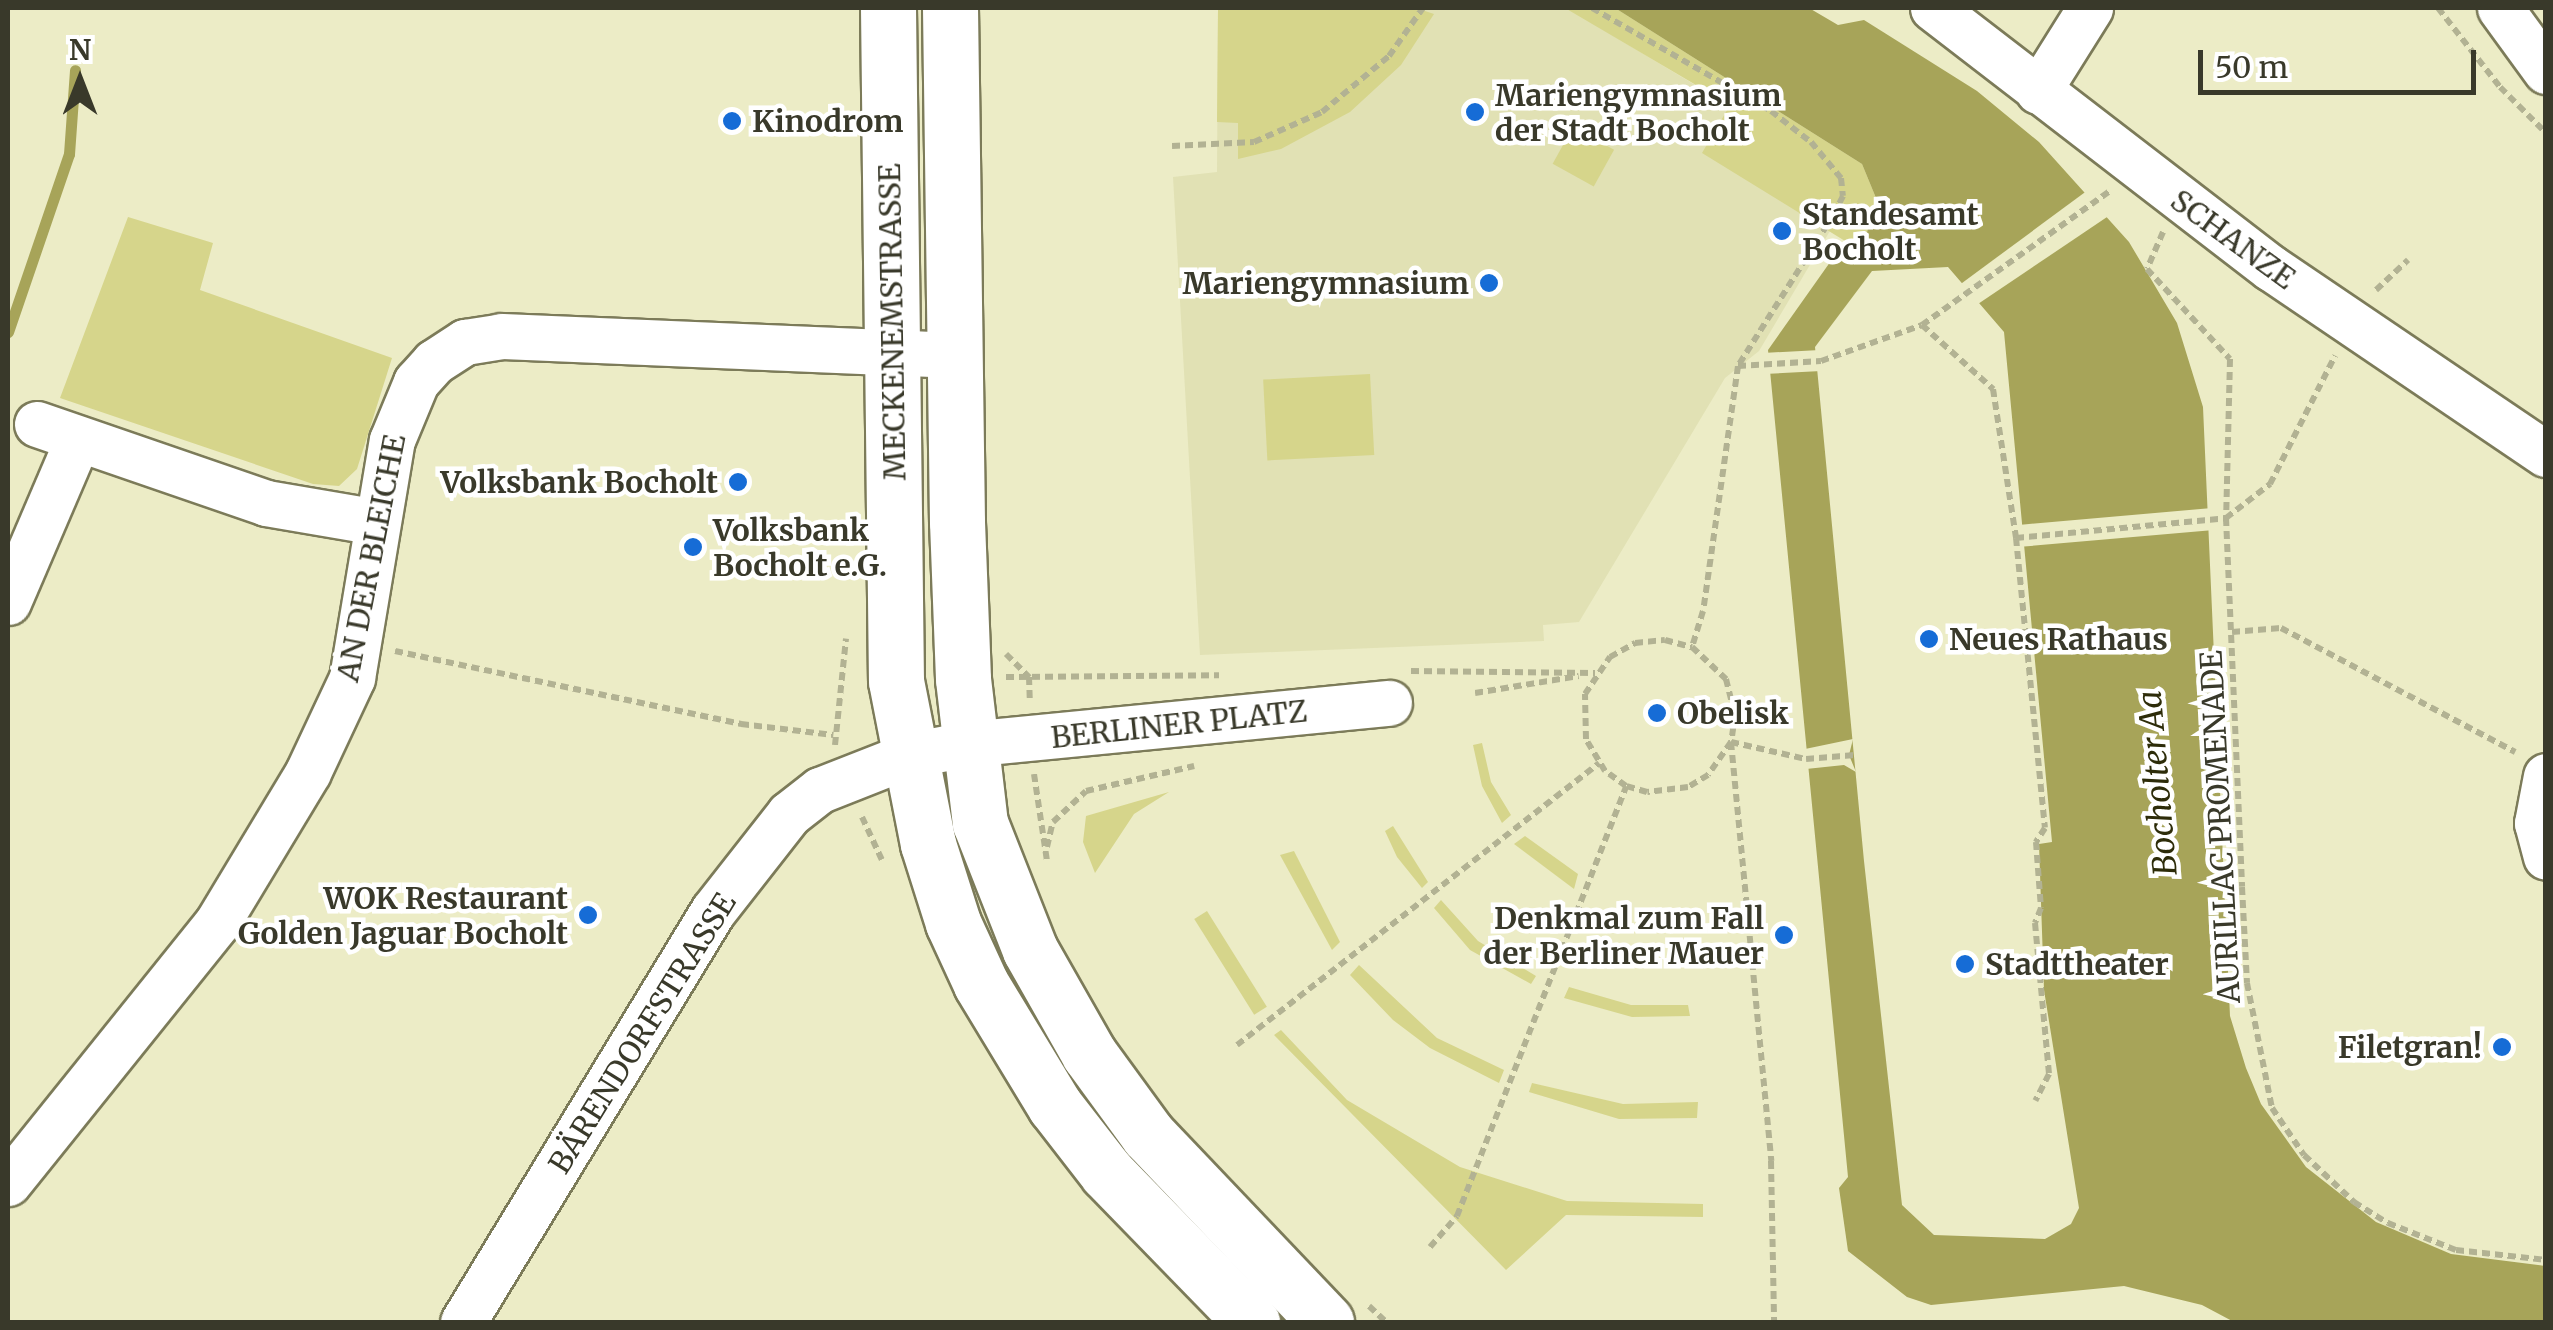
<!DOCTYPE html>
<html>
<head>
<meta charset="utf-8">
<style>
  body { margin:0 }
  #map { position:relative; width:2553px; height:1330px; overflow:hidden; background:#ececc6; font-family:Merriweather,serif }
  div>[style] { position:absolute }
  .built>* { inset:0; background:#e1e1b4 }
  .green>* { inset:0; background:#d6d58b; transform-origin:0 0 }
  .water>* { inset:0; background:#a7a459 }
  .pier>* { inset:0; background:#ececc6; transform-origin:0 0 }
  .stream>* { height:11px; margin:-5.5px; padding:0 5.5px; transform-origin:5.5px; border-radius:5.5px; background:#a7a459 }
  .path>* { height:6px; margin-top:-3px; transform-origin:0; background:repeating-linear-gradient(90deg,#b2b293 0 8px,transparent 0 13px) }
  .roads { filter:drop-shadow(2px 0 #7c7b59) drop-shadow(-2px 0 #7c7b59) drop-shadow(0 2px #7c7b59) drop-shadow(0 -2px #7c7b59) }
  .minor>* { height:45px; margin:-22.5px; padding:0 22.5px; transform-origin:22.5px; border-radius:22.5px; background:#fff }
  .major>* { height:55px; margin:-27.5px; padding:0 27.5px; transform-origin:27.5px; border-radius:27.5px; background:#fff }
  .dots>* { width:28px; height:28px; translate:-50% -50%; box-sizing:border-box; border:5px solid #fff; border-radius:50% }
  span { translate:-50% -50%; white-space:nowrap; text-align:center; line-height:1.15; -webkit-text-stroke:9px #fff; paint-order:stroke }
  .poi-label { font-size:30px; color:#39392a; font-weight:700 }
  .left { translate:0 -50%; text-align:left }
  .right { translate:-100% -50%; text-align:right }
  .street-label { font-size:30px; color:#39392a }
  .water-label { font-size:32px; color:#2d2c09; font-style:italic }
  .frame { position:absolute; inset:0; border:10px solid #39392a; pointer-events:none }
  .north { position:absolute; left:30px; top:30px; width:100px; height:100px; -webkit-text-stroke:8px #fff; paint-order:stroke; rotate:0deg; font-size:28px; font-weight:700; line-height:40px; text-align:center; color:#39392a }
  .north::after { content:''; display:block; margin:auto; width:35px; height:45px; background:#39392a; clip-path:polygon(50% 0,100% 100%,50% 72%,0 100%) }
  .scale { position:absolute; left:2198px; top:50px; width:278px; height:45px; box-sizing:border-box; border:5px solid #39392a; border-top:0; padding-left:12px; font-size:30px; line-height:35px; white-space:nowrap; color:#39392a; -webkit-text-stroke:8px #fff; paint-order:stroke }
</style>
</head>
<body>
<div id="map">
  <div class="built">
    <div style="clip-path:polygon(1218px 8px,1567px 8px,1730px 106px,1840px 214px,1759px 351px,1725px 378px,1579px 622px,1543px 625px,1544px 641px,1200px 655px,1173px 177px,1217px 172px)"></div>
  </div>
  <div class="green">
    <div style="clip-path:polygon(1218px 8px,1416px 8px,1434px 14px,1401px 65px,1350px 112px,1281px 149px,1238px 159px,1238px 123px,1217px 122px)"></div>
    <div style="clip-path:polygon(1565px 8px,1615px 8px,1862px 164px,1876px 198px,1865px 241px,1845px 241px,1702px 153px,1730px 105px)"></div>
    <div style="left:1573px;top:127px;width:47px;height:42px;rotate:29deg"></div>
    <div style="clip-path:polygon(128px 217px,213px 243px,200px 290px,392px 358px,357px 469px,339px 486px,313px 484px,60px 398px)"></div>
    <div style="left:1370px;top:374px;width:81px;height:107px;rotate:87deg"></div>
    <div style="clip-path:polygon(1482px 743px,1491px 782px,1511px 815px,1502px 823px,1482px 786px,1473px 745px)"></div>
    <div style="clip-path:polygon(1169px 792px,1134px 814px,1095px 873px,1083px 842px,1086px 816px)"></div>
    <div style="clip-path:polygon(1393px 826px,1428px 882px,1422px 888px,1397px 857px,1385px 831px)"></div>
    <div style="clip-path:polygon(1525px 836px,1578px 874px,1574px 889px,1514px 844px)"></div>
    <div style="clip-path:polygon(1294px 851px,1340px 942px,1332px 950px,1280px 855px)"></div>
    <div style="clip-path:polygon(1441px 900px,1478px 941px,1536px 976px,1531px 984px,1470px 950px,1434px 908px)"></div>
    <div style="left:1207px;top:911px;width:113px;height:15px;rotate:58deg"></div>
    <div style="clip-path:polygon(1359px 965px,1437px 1038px,1504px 1070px,1499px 1083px,1430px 1048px,1393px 1020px,1350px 975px)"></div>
    <div style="clip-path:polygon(1569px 987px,1631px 1005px,1688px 1005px,1690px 1016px,1632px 1017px,1564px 998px)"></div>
    <div style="clip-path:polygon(1281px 1030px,1347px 1100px,1460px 1167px,1567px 1201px,1703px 1204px,1703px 1217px,1566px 1215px,1506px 1270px,1274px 1035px)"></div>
    <div style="clip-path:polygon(1532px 1083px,1623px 1104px,1698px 1102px,1697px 1118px,1619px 1119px,1529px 1092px)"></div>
  </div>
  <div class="water">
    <div style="clip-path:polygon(evenodd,1615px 8px,1809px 8px,1838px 25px,1864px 20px,1977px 91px,2039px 142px,2129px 242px,2177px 323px,2203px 407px,2230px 1016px,2246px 1068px,2261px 1104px,2306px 1167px,2376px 1222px,2451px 1254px,2545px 1266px,2545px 1322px,2234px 1322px,2202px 1305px,2124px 1286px,1931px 1305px,1907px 1297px,1848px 1251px,1839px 1188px,1848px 1177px,1768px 350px,1845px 241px,1865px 240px,1876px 198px,1862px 164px,1615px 8px,1948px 267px,2004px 332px,2052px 842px,2039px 844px,2044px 990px,2079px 1208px,2071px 1224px,2045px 1239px,1934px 1235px,1902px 1205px,1864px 861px,1815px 347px,1872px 271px,1948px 267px)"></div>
  </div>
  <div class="pier">
    <div style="clip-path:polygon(2088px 190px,2110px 215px,1975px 306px,1958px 286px)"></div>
    <div style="left:1820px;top:350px;width:21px;height:57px;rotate:87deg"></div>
    <div style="left:2212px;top:508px;width:22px;height:194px;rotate:85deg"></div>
    <div style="clip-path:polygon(1853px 739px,1849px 755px,1856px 772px,1844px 765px,1806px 769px,1805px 749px)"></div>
  </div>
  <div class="stream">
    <div style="left:8px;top:332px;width:188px;rotate:-71.1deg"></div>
    <div style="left:69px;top:154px;width:84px;rotate:-85.9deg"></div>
  </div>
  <div class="path">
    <div style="left:1592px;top:8px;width:207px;rotate:29.9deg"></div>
    <div style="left:1771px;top:111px;width:51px;rotate:37.8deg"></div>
    <div style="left:1811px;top:142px;width:47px;rotate:50.2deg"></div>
    <div style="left:1841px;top:178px;width:18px;rotate:84deg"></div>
    <div style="left:1843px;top:196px;width:20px;rotate:117deg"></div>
    <div style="left:1834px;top:214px;width:180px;rotate:122.3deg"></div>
    <div style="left:1738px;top:366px;width:247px;rotate:98.1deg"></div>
    <div style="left:1703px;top:611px;width:38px;rotate:107deg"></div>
    <div style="left:2438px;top:8px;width:100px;rotate:51.9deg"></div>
    <div style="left:2500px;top:87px;width:65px;rotate:45deg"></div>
    <div style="left:1172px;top:146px;width:82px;rotate:-2.8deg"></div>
    <div style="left:1254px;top:142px;width:74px;rotate:-23.8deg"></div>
    <div style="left:1322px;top:112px;width:87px;rotate:-39.9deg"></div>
    <div style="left:1389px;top:56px;width:59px;rotate:-54.7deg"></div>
    <div style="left:2163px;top:232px;width:40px;rotate:113.4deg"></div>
    <div style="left:2147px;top:269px;width:122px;rotate:47.3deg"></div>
    <div style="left:2230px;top:359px;width:159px;rotate:91.4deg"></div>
    <div style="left:2226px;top:518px;width:369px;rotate:87.5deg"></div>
    <div style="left:2242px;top:887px;width:96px;rotate:87deg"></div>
    <div style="left:2247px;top:983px;width:127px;rotate:78.7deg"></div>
    <div style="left:2272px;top:1108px;width:57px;rotate:55.8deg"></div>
    <div style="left:2304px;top:1155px;width:69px;rotate:43.2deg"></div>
    <div style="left:2354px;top:1202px;width:40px;rotate:32deg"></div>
    <div style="left:2388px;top:1223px;width:73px;rotate:21.7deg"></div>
    <div style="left:2456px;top:1250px;width:91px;rotate:6.3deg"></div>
    <div style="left:2376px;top:290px;width:44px;rotate:-43.2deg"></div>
    <div style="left:1922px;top:325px;width:96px;rotate:42deg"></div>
    <div style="left:1993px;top:389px;width:151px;rotate:81.2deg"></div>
    <div style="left:2016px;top:538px;width:291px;rotate:84.3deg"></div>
    <div style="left:2045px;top:828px;width:17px;rotate:123deg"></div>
    <div style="left:2036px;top:842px;width:66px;rotate:85.7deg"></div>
    <div style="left:2041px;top:908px;width:16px;rotate:112deg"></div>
    <div style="left:2035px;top:923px;width:152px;rotate:84.7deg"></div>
    <div style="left:2049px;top:1074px;width:30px;rotate:117deg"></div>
    <div style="left:1738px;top:366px;width:83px;rotate:-3.4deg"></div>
    <div style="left:1821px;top:361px;width:107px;rotate:-19.6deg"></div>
    <div style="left:1922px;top:325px;width:232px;rotate:-35.5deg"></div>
    <div style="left:2016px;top:538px;width:211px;rotate:-5.4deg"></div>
    <div style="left:2226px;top:518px;width:56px;rotate:-37.7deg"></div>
    <div style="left:2270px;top:484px;width:144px;rotate:-63.1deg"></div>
    <div style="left:2232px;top:632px;width:49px;rotate:-4.7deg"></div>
    <div style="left:2281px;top:628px;width:265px;rotate:27.9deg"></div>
    <div style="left:395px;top:651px;width:354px;rotate:11.9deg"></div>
    <div style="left:741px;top:724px;width:93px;rotate:6.8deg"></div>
    <div style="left:1006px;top:654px;width:33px;rotate:45deg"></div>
    <div style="left:1029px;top:677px;width:25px;rotate:88deg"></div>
    <div style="left:1411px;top:671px;width:184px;rotate:0.6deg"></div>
    <div style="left:1006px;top:677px;width:213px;rotate:-0.5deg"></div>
    <div style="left:1475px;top:693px;width:105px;rotate:-9.3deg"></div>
    <div style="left:1731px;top:742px;width:40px;rotate:124.9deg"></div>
    <div style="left:1708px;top:775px;width:23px;rotate:149deg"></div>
    <div style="left:1688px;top:787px;width:41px;rotate:173deg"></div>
    <div style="left:1647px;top:792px;width:22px;rotate:-164deg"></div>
    <div style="left:1626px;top:786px;width:26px;rotate:-144deg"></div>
    <div style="left:1605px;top:771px;width:37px;rotate:-121deg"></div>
    <div style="left:1586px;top:739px;width:45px;rotate:-91.3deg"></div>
    <div style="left:1585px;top:694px;width:45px;rotate:-56deg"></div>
    <div style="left:1610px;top:657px;width:29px;rotate:-29deg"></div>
    <div style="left:1635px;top:643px;width:30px;rotate:-6deg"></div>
    <div style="left:1665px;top:640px;width:28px;rotate:15deg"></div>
    <div style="left:1692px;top:647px;width:47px;rotate:43.3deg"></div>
    <div style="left:1726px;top:679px;width:37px;rotate:76deg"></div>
    <div style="left:1735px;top:715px;width:27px;rotate:98deg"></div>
    <div style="left:1731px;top:742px;width:421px;rotate:84.5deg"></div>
    <div style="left:1771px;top:1161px;width:161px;rotate:88.9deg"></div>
    <div style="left:1731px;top:742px;width:77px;rotate:12.8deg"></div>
    <div style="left:1806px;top:759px;width:49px;rotate:-4.7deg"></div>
    <div style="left:835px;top:745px;width:107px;rotate:-84.1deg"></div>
    <div style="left:1034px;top:774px;width:88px;rotate:81.5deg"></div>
    <div style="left:862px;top:817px;width:47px;rotate:65.1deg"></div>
    <div style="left:1047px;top:847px;width:26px;rotate:-77deg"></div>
    <div style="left:1053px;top:822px;width:45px;rotate:-43.2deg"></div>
    <div style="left:1086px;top:791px;width:111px;rotate:-13deg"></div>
    <div style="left:1237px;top:1045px;width:459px;rotate:-37.9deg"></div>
    <div style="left:1430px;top:1247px;width:41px;rotate:-48.9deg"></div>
    <div style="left:1457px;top:1216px;width:462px;rotate:-68.5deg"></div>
    <div style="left:1369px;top:1306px;width:23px;rotate:43deg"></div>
  </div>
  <div class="roads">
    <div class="minor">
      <div style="left:1933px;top:8px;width:426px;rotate:37.6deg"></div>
      <div style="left:2271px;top:268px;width:332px;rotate:34.1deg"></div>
      <div style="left:2500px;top:8px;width:78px;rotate:53.9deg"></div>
      <div style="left:2038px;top:91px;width:98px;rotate:-57.9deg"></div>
      <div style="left:37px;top:424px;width:242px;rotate:19deg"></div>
      <div style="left:266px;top:503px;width:113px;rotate:9.7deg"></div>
      <div style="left:8px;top:602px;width:175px;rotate:-66.8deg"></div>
      <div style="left:2546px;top:776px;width:48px;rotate:100.8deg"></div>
      <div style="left:2537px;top:823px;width:35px;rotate:75deg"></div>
      <div style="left:8px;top:1183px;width:334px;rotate:-51.2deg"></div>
      <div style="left:217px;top:923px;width:176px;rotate:-58.9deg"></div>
      <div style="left:308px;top:772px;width:104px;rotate:-64.9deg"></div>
      <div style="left:352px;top:678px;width:241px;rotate:-80.5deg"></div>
      <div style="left:392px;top:440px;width:63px;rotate:-67.5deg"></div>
      <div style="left:416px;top:382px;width:27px;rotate:-48deg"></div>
      <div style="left:434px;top:362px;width:37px;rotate:-33deg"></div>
      <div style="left:465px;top:342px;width:36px;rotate:-9deg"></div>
      <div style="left:501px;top:336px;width:451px;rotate:2.4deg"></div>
      <div style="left:463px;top:1322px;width:481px;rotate:-58.7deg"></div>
      <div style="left:713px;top:911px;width:123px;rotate:-51.9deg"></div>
      <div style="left:789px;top:814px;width:39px;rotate:-38deg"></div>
      <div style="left:820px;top:790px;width:96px;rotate:-21.5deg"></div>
      <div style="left:909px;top:755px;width:60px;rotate:-10.6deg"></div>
      <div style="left:968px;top:744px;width:423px;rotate:-5.6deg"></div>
    </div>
    <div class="major">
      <div style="left:888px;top:8px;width:673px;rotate:89.32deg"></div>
      <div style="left:896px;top:681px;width:166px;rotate:78.9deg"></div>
      <div style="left:928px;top:844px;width:83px;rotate:72.4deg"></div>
      <div style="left:953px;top:923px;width:67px;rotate:65.3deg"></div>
      <div style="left:981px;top:984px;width:143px;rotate:58.8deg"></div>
      <div style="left:1055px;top:1106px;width:85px;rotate:52.2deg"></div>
      <div style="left:1107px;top:1173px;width:208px;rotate:45.8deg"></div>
      <div style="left:950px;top:8px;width:514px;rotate:89.22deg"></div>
      <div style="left:957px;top:522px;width:157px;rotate:87.8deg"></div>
      <div style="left:963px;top:679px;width:145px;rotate:83.3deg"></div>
      <div style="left:980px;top:823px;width:136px;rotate:68.5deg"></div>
      <div style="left:1030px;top:950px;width:120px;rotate:60.4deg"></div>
      <div style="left:1089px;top:1054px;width:100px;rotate:53.9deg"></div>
      <div style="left:1148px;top:1135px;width:258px;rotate:46.4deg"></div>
    </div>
  </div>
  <div class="dots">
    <div style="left:1475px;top:112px;background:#166cd6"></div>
    <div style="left:732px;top:121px;background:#166cd6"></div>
    <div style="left:1782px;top:231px;background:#166cd6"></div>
    <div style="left:1489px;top:283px;background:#166cd6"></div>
    <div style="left:738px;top:482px;background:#166cd6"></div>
    <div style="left:693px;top:547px;background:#166cd6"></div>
    <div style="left:1929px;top:639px;background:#166cd6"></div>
    <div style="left:1657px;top:713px;background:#166cd6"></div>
    <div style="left:588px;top:915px;background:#166cd6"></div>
    <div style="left:1784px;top:935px;background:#166cd6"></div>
    <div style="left:1965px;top:964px;background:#166cd6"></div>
    <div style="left:2502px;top:1047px;background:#166cd6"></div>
  </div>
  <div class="poi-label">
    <span class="left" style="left:1495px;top:112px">Mariengymnasium<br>der Stadt Bocholt</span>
    <span class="left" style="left:752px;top:121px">Kinodrom</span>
    <span class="left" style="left:1802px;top:231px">Standesamt<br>Bocholt</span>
    <span class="right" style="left:1469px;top:283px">Mariengymnasium</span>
    <span class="right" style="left:718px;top:482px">Volksbank Bocholt</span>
    <span class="left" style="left:713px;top:547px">Volksbank<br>Bocholt e.G.</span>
    <span class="left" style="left:1949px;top:639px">Neues Rathaus</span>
    <span class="left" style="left:1677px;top:713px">Obelisk</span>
    <span class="right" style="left:568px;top:915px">WOK Restaurant<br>Golden Jaguar Bocholt</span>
    <span class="right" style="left:1764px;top:935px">Denkmal zum Fall<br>der Berliner Mauer</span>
    <span class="left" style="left:1985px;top:964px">Stadttheater</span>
    <span class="right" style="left:2482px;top:1047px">Filetgran!</span>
  </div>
  <div class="street-label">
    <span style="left:2233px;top:239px;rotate:36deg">SCHANZE</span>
    <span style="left:892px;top:322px;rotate:-91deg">MECKENEMSTRASSE</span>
    <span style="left:371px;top:558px;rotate:-79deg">AN DER BLEICHE</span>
    <span style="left:1179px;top:724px;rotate:-6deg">BERLINER PLATZ</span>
    <span style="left:2220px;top:827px;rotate:-93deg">AURILLAC PROMENADE</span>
    <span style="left:642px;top:1033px;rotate:-58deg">BÄRENDORFSTRASSE</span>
  </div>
  <div class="water-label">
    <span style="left:2158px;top:783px;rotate:-95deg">Bocholter Aa</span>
  </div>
  <div class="frame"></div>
  <div class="north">N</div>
  <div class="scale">50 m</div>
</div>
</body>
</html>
